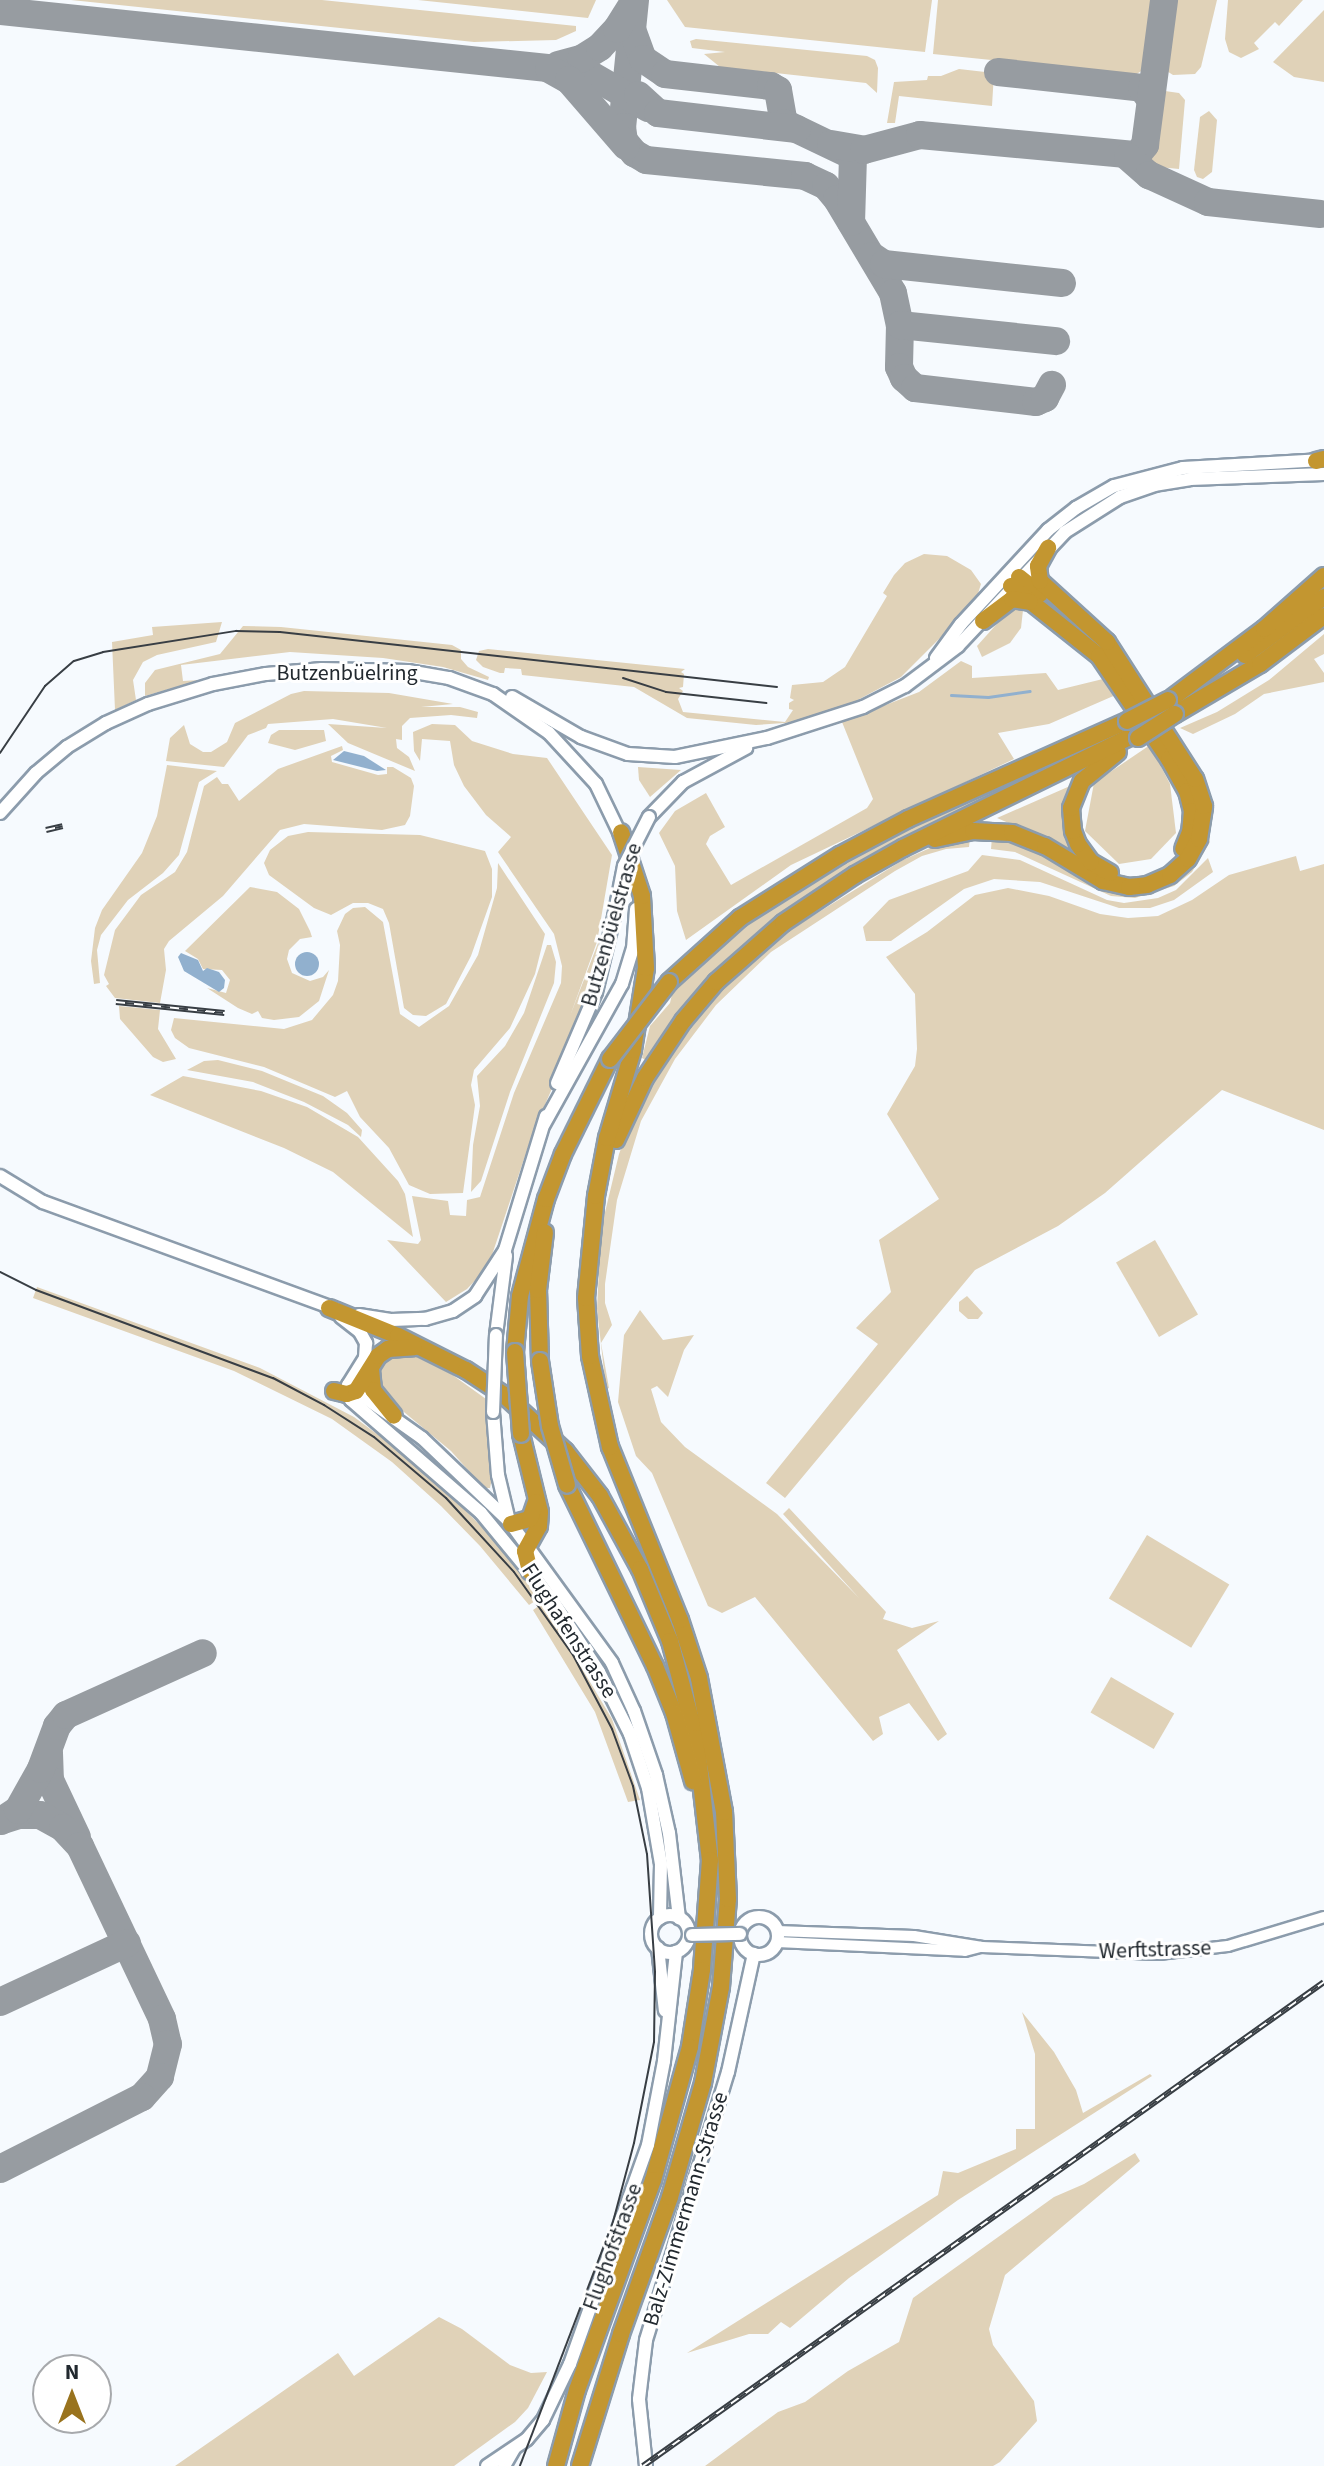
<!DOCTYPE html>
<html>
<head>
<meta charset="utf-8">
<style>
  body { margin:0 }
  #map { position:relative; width:1324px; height:2466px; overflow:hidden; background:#f6fafe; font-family:"Source Sans 3",sans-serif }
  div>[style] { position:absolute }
  .green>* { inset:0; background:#e0d2b8; transform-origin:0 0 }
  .water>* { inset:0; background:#91b0ce }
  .round { border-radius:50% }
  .stream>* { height:3px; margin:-1.5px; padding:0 1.5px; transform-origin:1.5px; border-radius:1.5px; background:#91b0ce }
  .taxiway>* { height:28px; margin:-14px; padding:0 14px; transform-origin:14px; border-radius:14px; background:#979ca1 }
  .roads { filter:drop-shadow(2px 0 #8c9cac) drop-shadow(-2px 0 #8c9cac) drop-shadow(0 2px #8c9cac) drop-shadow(0 -2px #8c9cac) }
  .tertiary>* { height:10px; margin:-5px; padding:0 5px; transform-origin:5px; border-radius:5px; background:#fff }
  .secondary>* { height:12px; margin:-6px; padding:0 6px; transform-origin:6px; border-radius:6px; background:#fff }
  .secondary>.ring { margin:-6px; padding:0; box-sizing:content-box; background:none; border:12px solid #fff; border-radius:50% }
  .motorway>* { height:16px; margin:-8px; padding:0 8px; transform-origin:8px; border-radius:8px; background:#c39630 }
  .tram>* { height:2px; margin:-1px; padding:0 1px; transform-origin:1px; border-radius:1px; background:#383e44 }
  .rail>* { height:6px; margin-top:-3px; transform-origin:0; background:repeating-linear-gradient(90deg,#fff 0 9px,#383e44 0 18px); box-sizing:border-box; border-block:2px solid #383e44 }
  .bridges { filter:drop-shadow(2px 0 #8c9cac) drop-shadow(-2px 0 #8c9cac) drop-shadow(0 2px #8c9cac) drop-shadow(0 -2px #8c9cac) }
  .secondary-bridge>* { height:12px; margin:-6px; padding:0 6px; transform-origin:6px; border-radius:6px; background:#fff }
  .motorway-bridge>* { height:16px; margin:-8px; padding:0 8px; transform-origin:8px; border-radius:8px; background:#c39630 }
  span { translate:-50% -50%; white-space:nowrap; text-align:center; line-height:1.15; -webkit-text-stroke:6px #fff; paint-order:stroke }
  .street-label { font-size:22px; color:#22292f }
  .north { position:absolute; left:32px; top:2354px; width:80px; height:80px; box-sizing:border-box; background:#fff; border:2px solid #a7a9ac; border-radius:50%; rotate:0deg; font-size:22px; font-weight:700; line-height:32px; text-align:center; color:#22292f }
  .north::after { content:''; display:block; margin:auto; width:28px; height:36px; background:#99731e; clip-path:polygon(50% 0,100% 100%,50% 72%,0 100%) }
</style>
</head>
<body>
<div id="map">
  <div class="green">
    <div style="clip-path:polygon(71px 0,322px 0,576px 26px,576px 31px,556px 40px,474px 42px)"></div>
    <div style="clip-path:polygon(418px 0,596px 0,588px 18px)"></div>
    <div style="clip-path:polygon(667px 0,932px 0,925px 52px,685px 27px)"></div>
    <div style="clip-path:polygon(938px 0,1158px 0,1149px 66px,1135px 75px,933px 54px)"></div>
    <div style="clip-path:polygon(1170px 0,1217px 0,1201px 67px,1195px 74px,1173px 75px,1162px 68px)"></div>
    <div style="clip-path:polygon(1228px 0,1303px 0,1279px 26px,1275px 22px,1254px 43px,1259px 49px,1241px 58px,1229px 52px,1225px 39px)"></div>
    <div style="clip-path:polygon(1324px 10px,1324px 82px,1294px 77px,1273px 62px)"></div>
    <div style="clip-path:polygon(696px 39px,867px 56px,875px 60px,878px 68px,877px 93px,866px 83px,720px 67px,704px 54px,725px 52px,692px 48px,690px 41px)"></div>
    <div style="clip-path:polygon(959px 69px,994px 73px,992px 106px,899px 96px,895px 123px,887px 123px,894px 82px,927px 80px,928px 76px,941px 76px)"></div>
    <div style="clip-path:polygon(1158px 90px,1179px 93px,1185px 100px,1179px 169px,1149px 166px)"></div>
    <div style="clip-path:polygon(1209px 111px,1217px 120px,1212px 172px,1203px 179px,1197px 177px,1194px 170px,1200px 117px)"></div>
    <div style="clip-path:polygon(924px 554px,947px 556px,971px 570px,981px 584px,975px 603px,901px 677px,850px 704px,799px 722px,756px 725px,687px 718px,634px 687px,522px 675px,521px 669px,505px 668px,504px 673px,500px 673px,483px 667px,476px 660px,479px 651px,488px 649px,685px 669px,681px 672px,684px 674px,683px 687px,679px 688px,683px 691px,678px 699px,683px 712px,785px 722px,793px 710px,789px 709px,789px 703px,794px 700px,790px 698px,792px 685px,823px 682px,845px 667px,887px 596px,883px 593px,894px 575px,905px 563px)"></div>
    <div style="clip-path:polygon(1012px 607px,1023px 610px,1021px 628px,1010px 643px,982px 657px,977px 646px)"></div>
    <div style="clip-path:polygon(222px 622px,216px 642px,157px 655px,143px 662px,133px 680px,136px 700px,115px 710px,112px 642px,153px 635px,152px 627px)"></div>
    <div style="clip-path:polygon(243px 626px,281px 627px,452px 645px,461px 650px,461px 659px,468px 667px,489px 677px,488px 680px,443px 667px,383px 658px,290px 652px,181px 665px,183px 681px,200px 680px,145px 696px,145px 683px,155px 670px,220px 654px)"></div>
    <div style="clip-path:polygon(1324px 634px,1324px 654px,1314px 659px,1324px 673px,1324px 682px,1264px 694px,1235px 714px,1193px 734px,1180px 728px,1217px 712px,1269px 680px)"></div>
    <div style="clip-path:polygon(961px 661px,972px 666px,972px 678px,1046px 673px,1058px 690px,1107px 678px,1118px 694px,1049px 724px,998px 733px,1014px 759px,791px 865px,686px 940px,677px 911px,675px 866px,659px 833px,675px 811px,706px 793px,725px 827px,710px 836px,706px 844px,731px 885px,867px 808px,873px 799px,842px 722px,919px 692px)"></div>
    <div style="clip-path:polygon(304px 691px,389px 693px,453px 704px,421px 707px,460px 707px,478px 712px,477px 718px,451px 715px,410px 718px,402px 726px,402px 740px,396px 739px,397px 748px,409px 757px,415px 771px,348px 743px,328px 724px,387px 728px,333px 719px,268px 724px,266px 728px,248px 735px,224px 767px,166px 761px,170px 738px,184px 725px,190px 744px,203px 752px,211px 752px,227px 742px,235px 723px,291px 694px)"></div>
    <div style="clip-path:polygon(432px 724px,455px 725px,472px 741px,513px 754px,547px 758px,612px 855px,597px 942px,570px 1016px,598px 943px,606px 932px,586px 1009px,532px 1135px,488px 1267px,467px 1289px,446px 1302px,387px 1240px,418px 1244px,421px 1240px,412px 1196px,448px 1201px,450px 1215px,466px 1216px,467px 1200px,480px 1197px,514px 1093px,561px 983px,562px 966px,554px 934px,498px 852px,511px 837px,486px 815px,464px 786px,454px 765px,450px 741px,422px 739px,420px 761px,414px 751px,413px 732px)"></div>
    <div style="clip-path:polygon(279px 730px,324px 730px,326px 741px,295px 750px,268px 743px,271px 735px)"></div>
    <div style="clip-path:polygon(1103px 742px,820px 886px,749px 940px,706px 981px,648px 1061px,642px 1058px,650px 1026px,670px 1003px,673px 990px,719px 945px,797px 887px,888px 838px)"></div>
    <div style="clip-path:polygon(1150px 745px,1170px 784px,1176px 833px,1151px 859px,1119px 864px,1085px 831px,1094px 783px)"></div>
    <div style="clip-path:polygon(342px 746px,343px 750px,331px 756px,332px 762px,378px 775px,387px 774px,387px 767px,393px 767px,411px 778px,414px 786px,410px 816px,405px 825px,382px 830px,304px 824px,280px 830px,223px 896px,169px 941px,164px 949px,166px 970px,160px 1003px,115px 998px,106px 986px,109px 984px,104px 975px,115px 930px,141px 895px,175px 872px,187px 852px,204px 786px,217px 777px,222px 784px,228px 784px,239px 801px,278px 769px)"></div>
    <div style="clip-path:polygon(167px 765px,217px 771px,199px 782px,179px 855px,163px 873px,128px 900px,101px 935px,97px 950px,100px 983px,94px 984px,91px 961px,95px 928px,102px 910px,142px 853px,157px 816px)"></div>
    <div style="clip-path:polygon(638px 767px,681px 770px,650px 797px,639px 780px)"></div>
    <div style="clip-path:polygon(1070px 786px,1065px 809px,1070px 849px,997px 818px)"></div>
    <div style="clip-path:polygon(308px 832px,420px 835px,485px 851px,492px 869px,492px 897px,471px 956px,446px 1004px,426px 1016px,413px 1015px,404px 1008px,389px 923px,383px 909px,368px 903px,353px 903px,331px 915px,314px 908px,269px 875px,264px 863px,270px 850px,288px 836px)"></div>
    <div style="clip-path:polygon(1208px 835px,1210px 842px,1192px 872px,1174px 886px,1135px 898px,1111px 896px,1015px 852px,991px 849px,992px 837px,1007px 839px,1147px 891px)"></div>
    <div style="clip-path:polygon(970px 838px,969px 847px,946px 849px,922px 856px,895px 871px,771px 952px,716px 1005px,675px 1059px,641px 1121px,617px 1200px,605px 1284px,605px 1303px,612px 1325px,601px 1343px,609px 1388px,606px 1389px,597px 1309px,601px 1229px,619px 1154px,635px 1112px,671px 1047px,712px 996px,785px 933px,903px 860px,948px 840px)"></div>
    <div style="clip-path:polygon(982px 855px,1020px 860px,1107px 900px,1124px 903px,1158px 898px,1176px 890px,1208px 858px,1213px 872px,1174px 900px,1150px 908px,1119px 908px,1040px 882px,994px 879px,964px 889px,891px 941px,866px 941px,863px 927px,889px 900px,968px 871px)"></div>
    <div style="clip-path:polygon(1296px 856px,1300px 871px,1324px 864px,1324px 1130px,1222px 1090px,1105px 1193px,1058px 1226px,975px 1270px,785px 1498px,766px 1483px,878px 1344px,856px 1328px,891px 1292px,879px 1240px,939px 1199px,887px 1114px,915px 1066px,917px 1049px,915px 994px,886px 957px,927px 932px,975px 895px,1008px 888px,1049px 896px,1100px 914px,1128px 918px,1158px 916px,1192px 900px,1229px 875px)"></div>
    <div style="clip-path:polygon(498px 863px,545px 934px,535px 974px,510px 1028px,474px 1070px,471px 1085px,475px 1105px,463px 1193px,430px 1194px,409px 1185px,389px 1148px,360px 1117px,347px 1091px,335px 1097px,264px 1067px,189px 1048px,175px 1038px,171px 1030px,174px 1018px,284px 1029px,312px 1020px,333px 995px,338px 981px,340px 945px,337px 931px,345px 914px,353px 908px,365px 907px,383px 922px,400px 1014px,419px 1027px,449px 1006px,478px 955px,497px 888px)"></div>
    <div style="clip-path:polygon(250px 887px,277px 892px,299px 909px,310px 931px,312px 937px,300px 939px,289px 950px,287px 959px,292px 973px,310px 981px,323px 977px,329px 970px,319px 1001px,299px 1017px,274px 1020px,262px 1018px,258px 1011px,252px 1014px,238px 1008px,207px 988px,226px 993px,230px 980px,222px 970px,203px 969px,198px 959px,185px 951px)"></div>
    <div style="clip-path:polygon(547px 945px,551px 945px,556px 962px,554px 983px,510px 1092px,481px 1181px,471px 1192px,473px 1145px,480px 1106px,477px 1076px,505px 1046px,524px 1013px)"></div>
    <div style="clip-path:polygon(119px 1006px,160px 1010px,158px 1029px,176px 1059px,163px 1062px,153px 1057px,120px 1019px)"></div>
    <div style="clip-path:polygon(218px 1060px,262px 1071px,323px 1096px,347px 1113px,362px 1130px,361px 1137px,348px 1125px,304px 1102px,253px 1082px,187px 1070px,204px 1061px)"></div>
    <div style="clip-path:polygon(183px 1076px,261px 1091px,307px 1107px,358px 1137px,398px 1181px,405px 1194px,413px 1237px,333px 1172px,284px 1148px,150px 1095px)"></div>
    <div style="left:1155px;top:1240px;width:86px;height:45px;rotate:60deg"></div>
    <div style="clip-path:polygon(37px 1287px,260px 1368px,354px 1417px,412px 1460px,456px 1501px,491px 1536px,540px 1598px,529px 1605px,480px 1546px,441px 1506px,392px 1462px,332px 1419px,234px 1371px,33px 1298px)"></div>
    <div style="clip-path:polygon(967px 1296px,983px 1313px,978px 1319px,968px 1319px,959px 1311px,959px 1302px)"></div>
    <div style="clip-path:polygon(640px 1310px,663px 1340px,694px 1335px,684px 1350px,668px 1397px,657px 1386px,651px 1389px,661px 1422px,685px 1447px,777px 1514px,859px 1598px,783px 1514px,789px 1508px,886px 1612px,883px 1619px,912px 1628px,939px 1621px,897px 1650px,947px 1734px,938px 1741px,909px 1703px,879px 1717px,883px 1734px,873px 1741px,755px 1597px,722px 1613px,708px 1606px,652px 1473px,636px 1456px,618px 1402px,624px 1335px)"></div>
    <div style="clip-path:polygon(414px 1353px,433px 1361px,486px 1399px,493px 1474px,490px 1488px,484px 1488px,451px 1451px,381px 1393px,377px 1372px,388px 1355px)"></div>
    <div style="left:1147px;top:1535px;width:96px;height:74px;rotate:31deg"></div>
    <div style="clip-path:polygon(543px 1603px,612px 1719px,640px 1800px,628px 1802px,595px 1712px,533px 1610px)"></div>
    <div style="left:1111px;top:1677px;width:73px;height:41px;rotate:30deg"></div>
    <div style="clip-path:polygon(1022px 2012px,1054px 2052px,1076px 2090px,1083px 2113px,1150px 2074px,1152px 2076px,958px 2200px,849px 2278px,790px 2328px,781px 2322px,768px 2334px,749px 2334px,687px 2353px,938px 2195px,943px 2171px,958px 2173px,1016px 2149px,1016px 2129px,1035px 2129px,1035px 2054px)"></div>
    <div style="clip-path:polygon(1135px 2153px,1140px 2161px,1005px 2275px,989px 2329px,993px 2345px,1034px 2401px,1037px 2421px,1000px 2462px,993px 2466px,705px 2466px,778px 2412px,805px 2402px,848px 2371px,899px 2342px,913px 2298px,1054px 2197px,1084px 2184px)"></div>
    <div style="clip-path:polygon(439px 2317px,462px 2329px,510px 2365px,531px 2373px,547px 2372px,528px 2408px,515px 2422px,454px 2466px,175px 2466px,338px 2353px,354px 2376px)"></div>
  </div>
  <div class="water">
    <div style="clip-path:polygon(344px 751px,364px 756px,386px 770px,377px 771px,333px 760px)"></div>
    <div class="round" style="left:295px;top:952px;width:24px;height:24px"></div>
    <div style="clip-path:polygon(181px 953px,198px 960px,203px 971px,207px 968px,219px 972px,225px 980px,224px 988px,219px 992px,184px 971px,178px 957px)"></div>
  </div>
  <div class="stream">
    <div style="left:951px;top:695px;width:37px;rotate:3deg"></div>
    <div style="left:988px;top:697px;width:42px;rotate:-8.1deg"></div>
  </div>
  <div class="taxiway">
    <div style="left:635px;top:0;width:128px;rotate:95.8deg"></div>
    <div style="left:622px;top:127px;width:14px;rotate:82deg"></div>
    <div style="left:624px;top:141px;width:16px;rotate:50deg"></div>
    <div style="left:634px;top:153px;width:14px;rotate:30deg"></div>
    <div style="left:646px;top:160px;width:160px;rotate:5.7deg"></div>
    <div style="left:805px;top:176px;width:23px;rotate:25deg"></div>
    <div style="left:826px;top:186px;width:17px;rotate:50deg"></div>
    <div style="left:837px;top:199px;width:109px;rotate:59.2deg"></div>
    <div style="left:893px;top:293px;width:33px;rotate:78deg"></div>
    <div style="left:900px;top:325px;width:42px;rotate:91.4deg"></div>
    <div style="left:899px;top:367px;width:12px;rotate:66deg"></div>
    <div style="left:904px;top:378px;width:15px;rotate:42deg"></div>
    <div style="left:915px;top:388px;width:122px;rotate:6.6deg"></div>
    <div style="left:1036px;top:402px;width:10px;rotate:-24deg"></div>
    <div style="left:1045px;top:398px;width:15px;rotate:-62deg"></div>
    <div style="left:0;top:11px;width:589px;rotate:5.94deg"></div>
    <div style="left:586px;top:72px;width:72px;rotate:30.1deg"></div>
    <div style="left:633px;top:32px;width:29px;rotate:70deg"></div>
    <div style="left:643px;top:59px;width:27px;rotate:34deg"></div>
    <div style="left:665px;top:74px;width:107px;rotate:6.5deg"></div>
    <div style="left:771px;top:86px;width:8px;rotate:30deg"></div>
    <div style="left:778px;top:90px;width:34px;rotate:80deg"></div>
    <div style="left:784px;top:123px;width:76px;rotate:25.6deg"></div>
    <div style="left:853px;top:156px;width:66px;rotate:91.7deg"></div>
    <div style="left:558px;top:65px;width:24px;rotate:-15deg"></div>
    <div style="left:581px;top:59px;width:22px;rotate:-32deg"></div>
    <div style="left:600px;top:47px;width:25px;rotate:-47deg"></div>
    <div style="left:617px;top:29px;width:26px;rotate:-58deg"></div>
    <div style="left:549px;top:69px;width:23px;rotate:29deg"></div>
    <div style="left:569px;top:80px;width:87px;rotate:49.2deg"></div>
    <div style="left:998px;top:72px;width:145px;rotate:6.3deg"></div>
    <div style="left:1142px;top:88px;width:14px;rotate:54deg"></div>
    <div style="left:638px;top:95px;width:27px;rotate:42deg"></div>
    <div style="left:658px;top:113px;width:140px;rotate:6.6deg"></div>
    <div style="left:831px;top:144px;width:34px;rotate:10deg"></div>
    <div style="left:864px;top:150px;width:58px;rotate:-15deg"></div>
    <div style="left:920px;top:135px;width:218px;rotate:5.3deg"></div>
    <div style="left:1137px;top:155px;width:13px;rotate:-51deg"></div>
    <div style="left:1145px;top:145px;width:146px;rotate:-82.5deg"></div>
    <div style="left:1128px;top:157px;width:28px;rotate:41deg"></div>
    <div style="left:1149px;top:175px;width:65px;rotate:24.6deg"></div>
    <div style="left:1208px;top:202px;width:113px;rotate:6.1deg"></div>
    <div style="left:872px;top:256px;width:14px;rotate:34deg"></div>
    <div style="left:884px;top:264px;width:179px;rotate:6.1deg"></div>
    <div style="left:900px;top:325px;width:157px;rotate:5.9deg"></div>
    <div style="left:49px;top:1753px;width:27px;rotate:88deg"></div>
    <div style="left:50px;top:1780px;width:63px;rotate:64.7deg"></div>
    <div style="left:0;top:1821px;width:20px;rotate:-18deg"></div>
    <div style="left:19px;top:1815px;width:21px"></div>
    <div style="left:40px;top:1815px;width:26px;rotate:29deg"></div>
    <div style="left:63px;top:1828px;width:25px;rotate:47deg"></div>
    <div style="left:80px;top:1846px;width:191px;rotate:64.6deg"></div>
    <div style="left:162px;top:2019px;width:26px;rotate:77deg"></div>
    <div style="left:168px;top:2044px;width:34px;rotate:104deg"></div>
    <div style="left:160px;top:2077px;width:27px;rotate:132deg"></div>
    <div style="left:142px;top:2097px;width:159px;rotate:153.1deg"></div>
    <div style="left:1px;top:1821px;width:20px;rotate:-33deg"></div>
    <div style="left:18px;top:1810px;width:47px;rotate:-60.7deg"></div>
    <div style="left:41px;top:1769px;width:46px;rotate:-69.6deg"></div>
    <div style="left:57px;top:1726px;width:14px;rotate:-51deg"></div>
    <div style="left:66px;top:1715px;width:150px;rotate:-24.3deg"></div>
    <div style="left:0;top:2002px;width:140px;rotate:-24.9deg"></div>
  </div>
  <div class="roads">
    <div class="tertiary">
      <div style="left:777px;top:1931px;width:137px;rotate:2.1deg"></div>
      <div style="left:914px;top:1936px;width:69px;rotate:9.2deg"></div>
      <div style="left:982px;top:1947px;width:177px;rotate:2.3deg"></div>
      <div style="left:1159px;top:1954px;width:69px;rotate:-6.6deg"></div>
      <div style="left:1228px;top:1946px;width:100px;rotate:-16.8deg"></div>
      <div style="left:777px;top:1942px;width:188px;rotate:2.7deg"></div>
      <div style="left:965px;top:1951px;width:16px;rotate:-15deg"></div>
    </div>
    <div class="secondary">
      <div style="left:936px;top:658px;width:42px;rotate:-53.7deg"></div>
      <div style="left:961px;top:624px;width:128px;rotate:-47.2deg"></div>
      <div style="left:1048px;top:530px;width:36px;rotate:-38deg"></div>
      <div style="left:1076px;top:508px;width:44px;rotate:-30.1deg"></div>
      <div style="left:1114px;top:486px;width:71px;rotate:-14.6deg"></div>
      <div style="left:1183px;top:468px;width:140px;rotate:-3.3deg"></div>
      <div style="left:512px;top:697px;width:80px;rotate:30.1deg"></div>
      <div style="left:581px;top:737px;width:50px;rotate:19.9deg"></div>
      <div style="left:628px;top:754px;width:47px;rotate:3.7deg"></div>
      <div style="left:675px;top:757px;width:94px;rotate:-11.7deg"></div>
      <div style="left:767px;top:738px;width:101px;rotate:-17.9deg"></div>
      <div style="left:863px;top:707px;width:47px;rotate:-26.6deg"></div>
      <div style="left:905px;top:686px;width:66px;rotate:-37deg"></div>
      <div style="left:958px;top:646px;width:156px;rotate:-46.8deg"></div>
      <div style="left:1065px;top:532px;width:65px;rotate:-32.5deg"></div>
      <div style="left:1120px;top:497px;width:36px;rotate:-19deg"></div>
      <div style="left:1154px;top:485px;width:36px;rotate:-9deg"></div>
      <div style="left:1190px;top:479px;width:134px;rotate:-2.1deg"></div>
      <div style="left:0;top:813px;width:54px;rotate:-48deg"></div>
      <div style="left:36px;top:773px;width:40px;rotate:-40deg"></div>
      <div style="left:67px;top:747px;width:46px;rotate:-31.6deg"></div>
      <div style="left:106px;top:723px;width:46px;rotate:-24.3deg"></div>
      <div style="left:148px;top:704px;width:68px;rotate:-17.1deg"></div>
      <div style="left:213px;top:684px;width:54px;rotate:-10.7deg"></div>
      <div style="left:266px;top:674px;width:56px;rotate:-5.1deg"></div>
      <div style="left:322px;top:669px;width:86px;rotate:1.3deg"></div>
      <div style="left:408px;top:671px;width:42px;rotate:9.7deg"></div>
      <div style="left:449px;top:678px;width:47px;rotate:20deg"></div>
      <div style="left:493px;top:694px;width:68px;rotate:34.9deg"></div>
      <div style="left:549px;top:733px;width:69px;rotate:47.3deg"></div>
      <div style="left:596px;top:784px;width:62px;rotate:64.3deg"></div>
      <div style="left:649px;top:817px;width:49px;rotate:-45.8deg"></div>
      <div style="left:683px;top:782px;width:72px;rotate:-28.4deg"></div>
      <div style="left:557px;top:1083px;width:99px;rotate:-66.8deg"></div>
      <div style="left:596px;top:992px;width:77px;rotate:-76.5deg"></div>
      <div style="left:544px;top:1124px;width:160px;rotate:-60.9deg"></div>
      <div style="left:622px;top:984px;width:37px;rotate:-73deg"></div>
      <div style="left:633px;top:949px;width:40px;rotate:-85.7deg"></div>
      <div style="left:0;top:1176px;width:50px;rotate:31.2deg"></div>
      <div style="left:43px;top:1202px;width:314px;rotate:20.1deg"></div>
      <div style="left:359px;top:1315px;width:32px;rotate:9deg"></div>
      <div style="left:391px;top:1320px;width:34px;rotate:-2deg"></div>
      <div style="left:425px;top:1319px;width:29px;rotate:-16deg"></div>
      <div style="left:453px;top:1311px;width:27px;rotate:-34deg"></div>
      <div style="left:475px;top:1296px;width:55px;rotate:-56.9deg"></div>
      <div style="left:505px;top:1250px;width:140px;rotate:-73deg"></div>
      <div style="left:341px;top:1317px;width:24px;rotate:38deg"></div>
      <div style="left:360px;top:1332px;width:13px;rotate:61deg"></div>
      <div style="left:366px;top:1343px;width:15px;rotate:94deg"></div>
      <div style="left:365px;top:1358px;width:32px;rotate:122deg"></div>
      <div style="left:348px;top:1385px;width:15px;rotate:79deg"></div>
      <div style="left:351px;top:1400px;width:172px;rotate:41deg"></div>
      <div style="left:481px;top:1513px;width:110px;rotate:50.5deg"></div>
      <div style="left:551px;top:1598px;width:88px;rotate:57deg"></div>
      <div style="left:599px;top:1672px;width:69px;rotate:63.4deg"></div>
      <div style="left:630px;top:1734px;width:57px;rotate:71.6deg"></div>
      <div style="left:648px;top:1788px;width:77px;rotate:80.3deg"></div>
      <div style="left:661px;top:1864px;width:54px;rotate:91.1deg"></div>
      <div style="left:496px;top:1335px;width:80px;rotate:-82.8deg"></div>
      <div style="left:350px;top:1387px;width:88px;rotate:35.3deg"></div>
      <div style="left:422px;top:1438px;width:120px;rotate:43.7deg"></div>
      <div style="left:509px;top:1521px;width:175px;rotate:54deg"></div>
      <div style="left:612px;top:1663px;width:53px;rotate:65.4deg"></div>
      <div style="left:634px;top:1711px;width:68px;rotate:71deg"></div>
      <div style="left:656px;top:1775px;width:59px;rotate:77.4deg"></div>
      <div style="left:669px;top:1833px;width:86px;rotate:83.3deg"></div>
      <div style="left:493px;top:1412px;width:63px;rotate:85.5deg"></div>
      <div style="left:498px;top:1475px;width:47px;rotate:76.6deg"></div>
      <div class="ring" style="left:651px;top:1915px;width:26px;height:26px"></div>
      <div class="ring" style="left:740px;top:1917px;width:26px;height:26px"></div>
      <div style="left:658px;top:1948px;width:63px;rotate:83.7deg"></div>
      <div style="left:487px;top:2466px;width:48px;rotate:-34deg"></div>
      <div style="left:527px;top:2439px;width:25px;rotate:-50deg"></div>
      <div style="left:543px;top:2420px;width:62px;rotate:-64.3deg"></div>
      <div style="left:570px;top:2364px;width:232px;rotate:-70.4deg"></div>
      <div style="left:648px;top:2145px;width:86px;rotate:-79.2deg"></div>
      <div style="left:664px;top:2061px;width:110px;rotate:-83.7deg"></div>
      <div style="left:504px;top:2466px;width:20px;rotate:-60deg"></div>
      <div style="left:646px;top:2466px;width:67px;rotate:-96deg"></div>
      <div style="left:639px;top:2399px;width:59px;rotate:-83.2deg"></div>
      <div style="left:646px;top:2340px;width:280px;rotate:-73deg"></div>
      <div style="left:728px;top:2072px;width:121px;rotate:-77.6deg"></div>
    </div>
    <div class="motorway">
      <div style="left:1316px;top:461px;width:8px;rotate:-14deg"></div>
      <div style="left:1019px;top:577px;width:27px;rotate:39deg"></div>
      <div style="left:1011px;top:586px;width:112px;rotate:38.5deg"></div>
      <div style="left:1099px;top:656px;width:125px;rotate:55.8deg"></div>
      <div style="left:1169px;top:759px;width:37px;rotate:61deg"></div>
      <div style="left:1187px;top:791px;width:21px;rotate:76deg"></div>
      <div style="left:1192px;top:811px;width:21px;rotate:95deg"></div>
      <div style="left:1190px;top:832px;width:18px;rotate:112deg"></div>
      <div style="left:983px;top:621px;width:36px;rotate:-37deg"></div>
      <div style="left:1012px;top:599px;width:18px;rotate:9deg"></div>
      <div style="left:1245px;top:655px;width:98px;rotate:-36.3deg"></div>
      <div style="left:1172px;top:698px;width:115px;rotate:-36.9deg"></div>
      <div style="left:1264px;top:629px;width:80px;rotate:-41.5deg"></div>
      <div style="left:1175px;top:714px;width:99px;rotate:-30.5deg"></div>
      <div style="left:1260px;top:664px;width:80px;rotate:-36.9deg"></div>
      <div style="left:935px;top:839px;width:39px;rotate:-12deg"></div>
      <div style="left:973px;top:831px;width:39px;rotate:3deg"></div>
      <div style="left:1012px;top:833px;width:35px;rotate:22deg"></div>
      <div style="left:1045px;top:846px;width:68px;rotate:31.1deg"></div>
      <div style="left:1103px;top:881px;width:27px;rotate:13deg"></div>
      <div style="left:1129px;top:887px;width:18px;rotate:-6deg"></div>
      <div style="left:1147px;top:885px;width:25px;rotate:-23deg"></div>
      <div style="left:1170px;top:875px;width:24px;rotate:-42deg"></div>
      <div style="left:1188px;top:859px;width:23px;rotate:-61deg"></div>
      <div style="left:1199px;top:839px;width:33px;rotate:-81deg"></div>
      <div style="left:1204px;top:806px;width:28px;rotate:-108deg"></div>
      <div style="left:1195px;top:779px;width:163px;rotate:-122.7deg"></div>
      <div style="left:1107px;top:642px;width:91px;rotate:-137.7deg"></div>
      <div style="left:1040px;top:581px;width:15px;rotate:-98deg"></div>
      <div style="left:1038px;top:566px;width:21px;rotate:-61deg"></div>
      <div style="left:1110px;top:873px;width:22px;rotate:-150deg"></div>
      <div style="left:1091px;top:862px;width:22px;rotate:-126deg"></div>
      <div style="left:1078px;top:844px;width:14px;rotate:-111deg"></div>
      <div style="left:1073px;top:831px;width:23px;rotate:-95deg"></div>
      <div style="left:1071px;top:808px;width:29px;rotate:-68deg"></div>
      <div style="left:1082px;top:781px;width:46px;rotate:-38.9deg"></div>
      <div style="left:669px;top:982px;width:96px;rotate:-42deg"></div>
      <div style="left:740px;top:918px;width:118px;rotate:-32.2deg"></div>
      <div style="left:840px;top:855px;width:77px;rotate:-27.9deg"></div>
      <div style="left:908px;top:819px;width:240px;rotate:-24.1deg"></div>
      <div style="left:616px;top:1140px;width:68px;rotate:-64.9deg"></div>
      <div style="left:645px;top:1078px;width:69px;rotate:-56.3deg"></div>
      <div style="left:683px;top:1021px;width:51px;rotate:-49.8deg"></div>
      <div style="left:716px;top:982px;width:89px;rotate:-41.4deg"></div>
      <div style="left:783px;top:923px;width:87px;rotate:-33.7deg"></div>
      <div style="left:855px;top:875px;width:55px;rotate:-29.4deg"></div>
      <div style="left:903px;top:848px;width:259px;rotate:-26.1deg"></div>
      <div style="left:329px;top:1308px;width:74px;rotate:22.1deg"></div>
      <div style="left:398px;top:1336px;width:76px;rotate:26.6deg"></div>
      <div style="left:466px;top:1370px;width:45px;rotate:33.3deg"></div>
      <div style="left:504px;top:1395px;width:83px;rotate:42.6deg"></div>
      <div style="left:565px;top:1451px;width:57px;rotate:52.1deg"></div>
      <div style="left:600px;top:1496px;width:83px;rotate:61.3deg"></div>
      <div style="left:640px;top:1569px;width:78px;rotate:67.4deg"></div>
      <div style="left:670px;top:1641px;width:100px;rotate:75deg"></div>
      <div style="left:696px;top:1738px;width:123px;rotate:83.5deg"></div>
      <div style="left:710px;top:1860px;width:110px;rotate:94.2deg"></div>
      <div style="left:702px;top:1970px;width:78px;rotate:98.9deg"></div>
      <div style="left:690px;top:2047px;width:138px;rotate:105.5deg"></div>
      <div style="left:653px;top:2180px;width:223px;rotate:109.9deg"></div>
      <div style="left:577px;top:2390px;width:79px;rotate:105.4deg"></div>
      <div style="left:515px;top:1352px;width:56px;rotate:-84.9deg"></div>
      <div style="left:520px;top:1296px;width:100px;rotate:-75deg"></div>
      <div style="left:546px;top:1199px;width:48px;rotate:-69.3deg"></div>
      <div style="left:563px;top:1154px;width:106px;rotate:-63.7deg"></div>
      <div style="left:540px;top:1361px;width:71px;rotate:-91.6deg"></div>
      <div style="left:538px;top:1290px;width:58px;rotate:-83.1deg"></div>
      <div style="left:371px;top:1370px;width:20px;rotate:84deg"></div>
      <div style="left:373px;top:1390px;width:33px;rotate:51deg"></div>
      <div style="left:334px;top:1391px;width:13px;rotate:13deg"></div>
      <div style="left:347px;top:1394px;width:9px;rotate:-18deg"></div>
      <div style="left:356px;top:1391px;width:41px;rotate:-57.8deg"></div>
      <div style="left:378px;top:1356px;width:12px;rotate:-35deg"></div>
      <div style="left:388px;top:1349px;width:26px;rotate:-4deg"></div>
      <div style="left:521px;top:1434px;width:80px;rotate:76.3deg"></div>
      <div style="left:540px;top:1512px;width:14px;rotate:94deg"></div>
      <div style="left:539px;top:1526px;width:29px;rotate:119deg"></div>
      <div style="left:525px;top:1551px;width:21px;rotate:76deg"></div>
      <div style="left:567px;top:1485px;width:201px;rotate:64.1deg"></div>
      <div style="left:655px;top:1666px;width:51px;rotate:68deg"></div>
      <div style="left:674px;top:1713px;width:71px;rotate:74.4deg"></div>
      <div style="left:511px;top:1524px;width:20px;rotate:-15deg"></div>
      <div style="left:530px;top:1519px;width:18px;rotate:-71deg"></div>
      <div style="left:580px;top:2466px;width:138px;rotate:-72.7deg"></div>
      <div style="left:621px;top:2334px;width:145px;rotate:-70.3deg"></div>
      <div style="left:670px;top:2197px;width:119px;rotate:-73.9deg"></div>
      <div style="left:703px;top:2083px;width:98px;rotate:-79.4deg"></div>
      <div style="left:721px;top:1987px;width:88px;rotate:-85.5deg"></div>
      <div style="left:728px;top:1899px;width:87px;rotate:-92.6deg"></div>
      <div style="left:724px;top:1812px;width:136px;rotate:-100.6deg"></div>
      <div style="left:699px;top:1678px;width:61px;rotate:-108.1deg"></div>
      <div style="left:680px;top:1620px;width:187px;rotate:-112deg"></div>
      <div style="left:610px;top:1447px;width:93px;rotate:-102.4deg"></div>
      <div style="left:590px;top:1356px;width:58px;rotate:-93.9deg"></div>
      <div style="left:586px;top:1298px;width:102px;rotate:-84.4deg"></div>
      <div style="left:596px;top:1196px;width:59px;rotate:-79.3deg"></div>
      <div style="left:607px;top:1138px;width:92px;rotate:-73.5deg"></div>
      <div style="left:633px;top:1050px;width:83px;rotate:-81deg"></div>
      <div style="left:646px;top:968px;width:72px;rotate:-93.2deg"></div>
      <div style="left:642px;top:896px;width:67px;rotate:-108.2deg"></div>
    </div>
  </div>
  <div class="tram">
    <div style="left:623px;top:678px;width:45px;rotate:18deg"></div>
    <div style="left:666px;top:692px;width:101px;rotate:6.3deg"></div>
    <div style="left:0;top:753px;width:81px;rotate:-56.1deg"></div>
    <div style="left:45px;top:686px;width:38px;rotate:-41deg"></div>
    <div style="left:74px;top:661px;width:30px;rotate:-17deg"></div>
    <div style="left:103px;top:652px;width:135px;rotate:-9deg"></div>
    <div style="left:236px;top:631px;width:44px;rotate:1.3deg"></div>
    <div style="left:280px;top:632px;width:500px;rotate:6.31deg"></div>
    <div style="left:0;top:1272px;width:40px;rotate:26.6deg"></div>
    <div style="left:36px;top:1290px;width:253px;rotate:20.4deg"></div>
    <div style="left:273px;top:1378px;width:58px;rotate:27.9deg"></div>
    <div style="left:324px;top:1405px;width:59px;rotate:32.6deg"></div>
    <div style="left:374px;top:1437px;width:94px;rotate:40.3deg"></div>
    <div style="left:446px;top:1498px;width:100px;rotate:47.4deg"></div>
    <div style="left:514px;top:1572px;width:102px;rotate:54.6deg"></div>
    <div style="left:573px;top:1655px;width:84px;rotate:62.2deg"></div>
    <div style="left:612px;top:1729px;width:61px;rotate:69.8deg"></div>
    <div style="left:633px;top:1786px;width:69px;rotate:78.4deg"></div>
    <div style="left:647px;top:1854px;width:118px;rotate:86.1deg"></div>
    <div style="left:655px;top:1972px;width:70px;rotate:90.8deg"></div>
    <div style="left:654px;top:2042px;width:103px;rotate:101.2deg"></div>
    <div style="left:634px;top:2143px;width:82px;rotate:104.9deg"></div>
    <div style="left:613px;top:2222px;width:261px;rotate:110.9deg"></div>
  </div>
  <div class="rail">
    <div style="left:46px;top:830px;width:17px;rotate:-13deg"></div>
    <div style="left:116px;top:1002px;width:109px;rotate:5.8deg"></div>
    <div style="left:643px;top:2466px;width:835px;rotate:-35.4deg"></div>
  </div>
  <div class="bridges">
    <div class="secondary-bridge">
      <div style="left:614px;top:917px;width:52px;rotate:-78.9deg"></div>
      <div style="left:624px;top:866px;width:55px;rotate:-63deg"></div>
      <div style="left:493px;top:1412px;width:77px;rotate:-87.8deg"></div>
      <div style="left:692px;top:1935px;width:48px;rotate:-1.2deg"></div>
    </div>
    <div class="motorway-bridge">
      <div style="left:1127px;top:721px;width:46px;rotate:-27.1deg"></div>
      <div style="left:1138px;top:738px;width:44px;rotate:-33deg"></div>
      <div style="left:610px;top:1059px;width:97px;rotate:-52.5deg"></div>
      <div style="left:515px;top:1352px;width:82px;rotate:85.8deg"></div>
      <div style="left:540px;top:1361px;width:66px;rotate:81.3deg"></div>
      <div style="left:550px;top:1426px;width:61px;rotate:73.9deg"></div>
    </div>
  </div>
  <div class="street-label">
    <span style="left:347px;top:674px">Butzenbüelring</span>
    <span style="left:612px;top:925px;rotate:-74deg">Butzenbüelstrasse</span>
    <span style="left:569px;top:1631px;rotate:57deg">Flughafenstrasse</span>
    <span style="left:1155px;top:1950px;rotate:-2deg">Werftstrasse</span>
    <span style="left:686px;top:2209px;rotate:-73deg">Balz-Zimmermann-Strasse</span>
    <span style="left:613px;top:2247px;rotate:-70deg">Flughofstrasse</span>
  </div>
  <div class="north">N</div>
</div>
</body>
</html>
